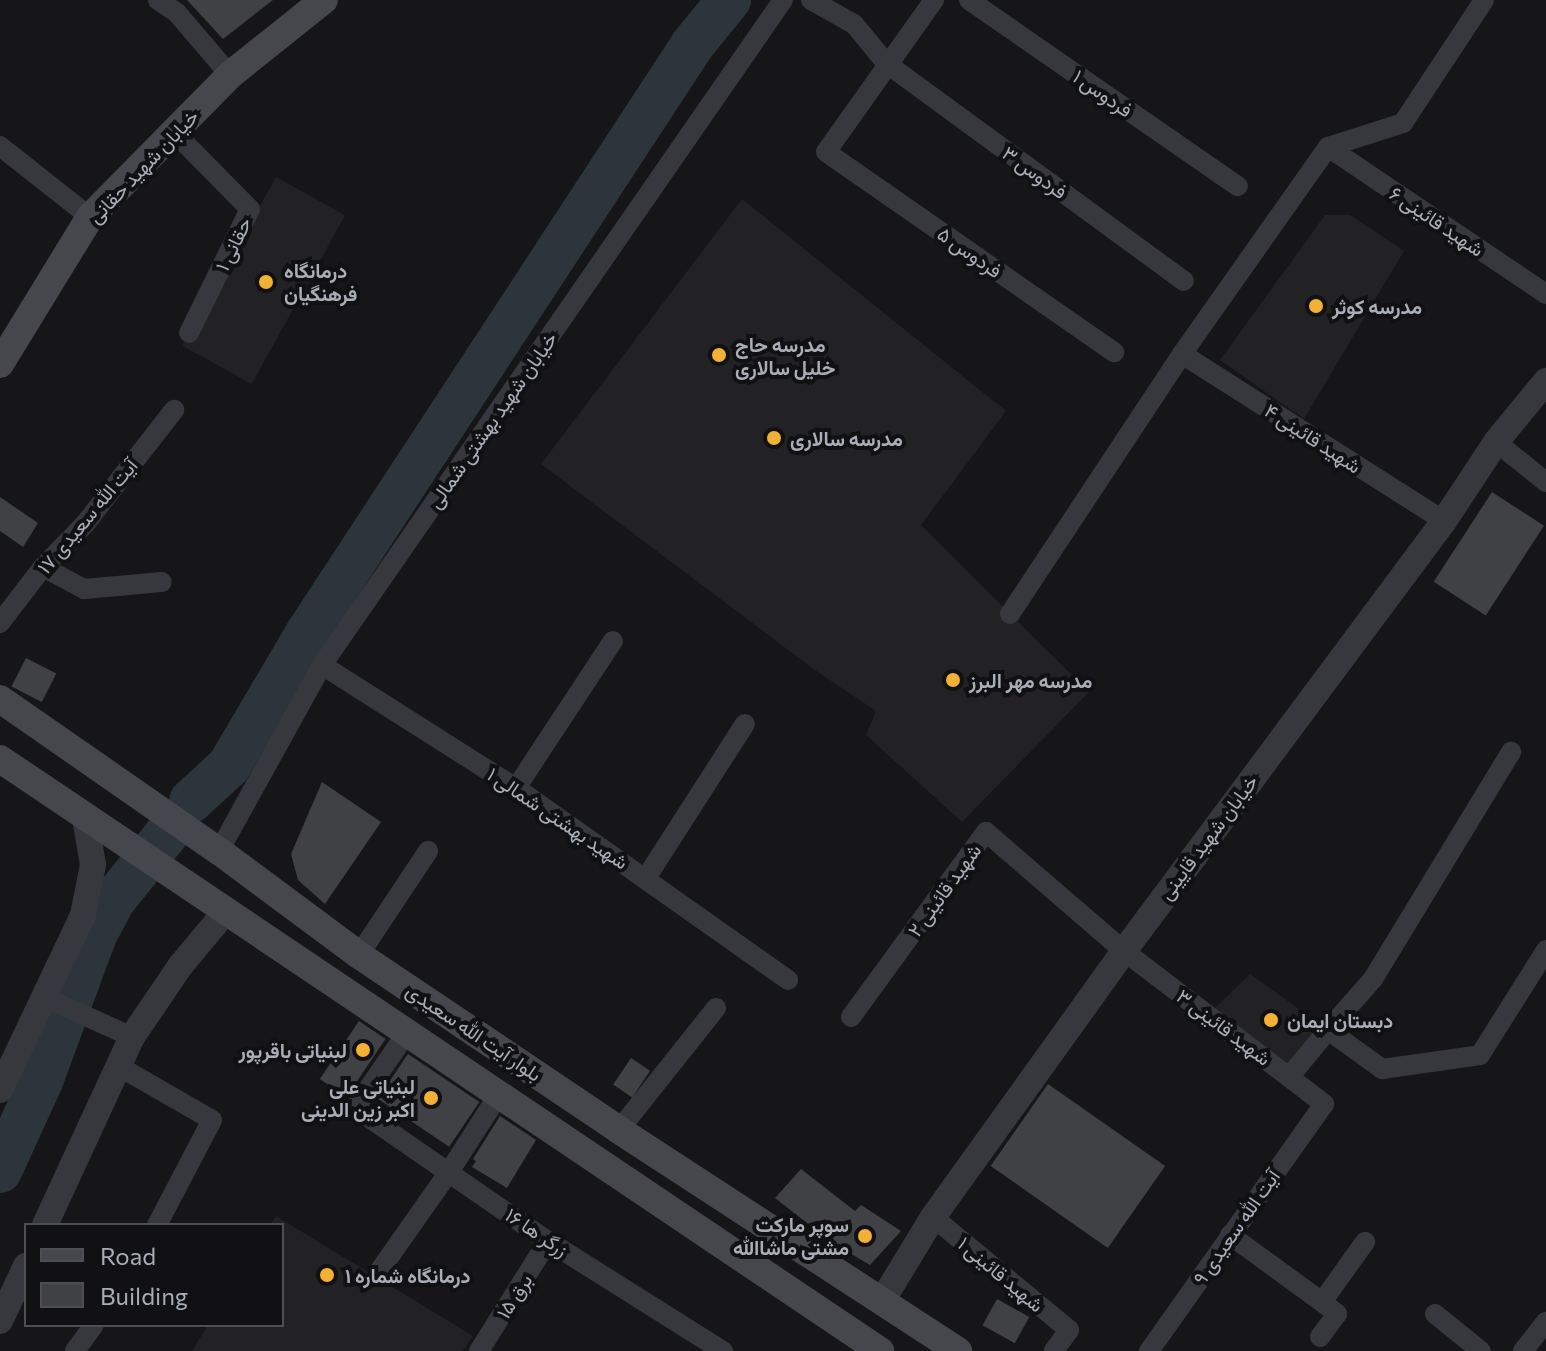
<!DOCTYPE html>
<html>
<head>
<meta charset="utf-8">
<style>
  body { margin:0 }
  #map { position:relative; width:1546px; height:1351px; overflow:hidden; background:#161618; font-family:Commissioner,Vazirmatn,sans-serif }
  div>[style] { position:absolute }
  .built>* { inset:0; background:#222225; transform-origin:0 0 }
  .river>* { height:44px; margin:-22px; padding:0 22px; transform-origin:22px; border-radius:22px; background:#2c353c }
  .building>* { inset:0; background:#404145; transform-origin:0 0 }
  .minor>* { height:20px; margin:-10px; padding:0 10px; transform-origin:10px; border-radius:10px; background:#37383d }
  .tertiary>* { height:26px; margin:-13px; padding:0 13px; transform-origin:13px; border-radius:13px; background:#37383d }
  .secondary>* { height:28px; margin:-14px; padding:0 14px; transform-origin:14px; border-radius:14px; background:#45474d }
  .dots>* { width:22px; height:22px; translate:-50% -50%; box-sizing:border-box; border:4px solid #111113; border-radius:50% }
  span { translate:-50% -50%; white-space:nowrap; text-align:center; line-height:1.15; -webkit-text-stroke:8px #111113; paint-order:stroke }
  .street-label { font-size:20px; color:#a8adb8 }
  .poi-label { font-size:20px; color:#a8adb8; font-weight:700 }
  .left { translate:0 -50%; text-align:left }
  .right { translate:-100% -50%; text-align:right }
  .legend { position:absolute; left:24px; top:1223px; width:260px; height:104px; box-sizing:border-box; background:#111113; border:2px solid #4d4f55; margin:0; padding:10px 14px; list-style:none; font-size:24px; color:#a8adb8 }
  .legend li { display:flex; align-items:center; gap:16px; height:40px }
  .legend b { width:40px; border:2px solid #4d4f55 }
</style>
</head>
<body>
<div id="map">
  <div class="built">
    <div style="left:276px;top:177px;width:79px;height:193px;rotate:29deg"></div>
    <div style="clip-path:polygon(742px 199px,1006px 411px,921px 525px,1089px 692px,962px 822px,866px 735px,876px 711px,812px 668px,541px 464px)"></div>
    <div style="clip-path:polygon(1325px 215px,1350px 215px,1404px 251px,1304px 419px,1220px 360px)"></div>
    <div style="clip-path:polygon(1250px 974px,1328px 1030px,1289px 1065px,1213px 1010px)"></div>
    <div style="clip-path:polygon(276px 1216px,473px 1336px,463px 1351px,192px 1351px,208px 1325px,282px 1325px,282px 1225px,270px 1225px)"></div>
  </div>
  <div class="river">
    <div style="left:191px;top:801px;width:52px;rotate:-42.6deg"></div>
    <div style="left:229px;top:766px;width:156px;rotate:-59.5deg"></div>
    <div style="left:308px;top:632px;width:703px;rotate:-56.78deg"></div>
    <div style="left:693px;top:44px;width:57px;rotate:-50.7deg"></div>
    <div style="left:0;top:1171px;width:99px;rotate:-65.5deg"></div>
    <div style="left:41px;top:1081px;width:156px;rotate:-69.7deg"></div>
    <div style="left:95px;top:935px;width:38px;rotate:-62deg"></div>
    <div style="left:113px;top:901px;width:88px;rotate:-51.4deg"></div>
  </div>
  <div class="building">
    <div style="clip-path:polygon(187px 0,273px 0,223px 39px)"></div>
    <div style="left:1492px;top:492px;width:62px;height:107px;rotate:33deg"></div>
    <div style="clip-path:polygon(0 497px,38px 523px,23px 547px,0 531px)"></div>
    <div style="left:26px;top:658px;width:34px;height:32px;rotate:27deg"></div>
    <div style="clip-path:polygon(322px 782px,381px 822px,325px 904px,298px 880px,291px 854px)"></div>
    <div style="left:359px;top:1021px;width:32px;height:70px;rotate:34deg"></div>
    <div style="left:408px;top:1054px;width:86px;height:54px;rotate:34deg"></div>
    <div style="left:631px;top:1058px;width:23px;height:32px;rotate:34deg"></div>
    <div style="left:1048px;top:1084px;width:143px;height:100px;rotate:35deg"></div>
    <div style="clip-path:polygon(500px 1116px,536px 1140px,507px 1188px,472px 1167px,476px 1161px,473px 1159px)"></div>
    <div style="clip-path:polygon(801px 1169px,855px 1211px,861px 1205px,901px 1231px,870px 1265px,834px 1244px,775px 1198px)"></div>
    <div style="left:997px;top:1299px;width:37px;height:30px;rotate:29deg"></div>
  </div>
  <div class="minor">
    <div style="left:158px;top:0;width:23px;rotate:34deg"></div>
    <div style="left:177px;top:13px;width:82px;rotate:49.5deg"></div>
    <div style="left:811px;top:0;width:49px;rotate:29.2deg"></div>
    <div style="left:854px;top:24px;width:50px;rotate:50.6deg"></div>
    <div style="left:886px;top:63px;width:369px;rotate:36.2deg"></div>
    <div style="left:934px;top:0;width:186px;rotate:125.4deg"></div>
    <div style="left:826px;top:152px;width:351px;rotate:34.8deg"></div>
    <div style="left:969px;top:0;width:327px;rotate:34.7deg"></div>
    <div style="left:174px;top:132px;width:108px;rotate:45.4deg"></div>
    <div style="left:250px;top:209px;width:138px;rotate:116.2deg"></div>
    <div style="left:0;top:146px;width:115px;rotate:38.3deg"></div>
    <div style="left:1328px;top:147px;width:263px;rotate:34deg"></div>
    <div style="left:1182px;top:354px;width:311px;rotate:32.5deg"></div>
    <div style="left:1496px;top:442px;width:64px;rotate:38.7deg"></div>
    <div style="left:43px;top:567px;width:47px;rotate:28.2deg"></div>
    <div style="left:84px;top:589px;width:78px;rotate:-5.1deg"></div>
    <div style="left:1010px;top:614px;width:312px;rotate:-56.5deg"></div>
    <div style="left:1182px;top:354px;width:253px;rotate:-54.8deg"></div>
    <div style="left:1328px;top:147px;width:79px;rotate:-17.7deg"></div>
    <div style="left:1403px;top:123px;width:147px;rotate:-56.6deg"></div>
    <div style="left:0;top:623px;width:71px;rotate:-52.5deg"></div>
    <div style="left:43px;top:567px;width:60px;rotate:-45.7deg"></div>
    <div style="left:85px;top:524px;width:145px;rotate:-52deg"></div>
    <div style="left:322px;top:665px;width:230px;rotate:32.4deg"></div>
    <div style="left:516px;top:788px;width:333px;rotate:35.2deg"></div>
    <div style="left:516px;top:788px;width:176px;rotate:-56.6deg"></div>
    <div style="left:219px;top:851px;width:213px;rotate:-61deg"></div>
    <div style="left:322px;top:665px;width:809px;rotate:-55.27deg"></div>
    <div style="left:646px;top:878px;width:183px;rotate:-57.3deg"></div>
    <div style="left:359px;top:955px;width:125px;rotate:-56.4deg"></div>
    <div style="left:44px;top:997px;width:97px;rotate:24.4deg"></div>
    <div style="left:851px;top:1017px;width:229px;rotate:-53.9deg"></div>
    <div style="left:986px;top:832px;width:182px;rotate:40.8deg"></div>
    <div style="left:1124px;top:951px;width:252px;rotate:37.4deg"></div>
    <div style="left:1324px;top:1104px;width:303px;rotate:125.3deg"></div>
    <div style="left:1328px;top:1030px;width:68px;rotate:-48.6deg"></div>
    <div style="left:1373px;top:979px;width:266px;rotate:-58.7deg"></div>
    <div style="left:406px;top:1034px;width:90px;rotate:124.6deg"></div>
    <div style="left:355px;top:1108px;width:234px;rotate:34.6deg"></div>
    <div style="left:548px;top:1241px;width:207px;rotate:32.2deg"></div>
    <div style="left:120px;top:1067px;width:106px;rotate:29.9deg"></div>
    <div style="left:212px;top:1120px;width:119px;rotate:117.6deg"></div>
    <div style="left:1289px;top:1077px;width:61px;rotate:-50.3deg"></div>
    <div style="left:1328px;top:1030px;width:67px;rotate:35.8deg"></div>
    <div style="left:1382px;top:1069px;width:99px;rotate:-8.1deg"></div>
    <div style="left:1480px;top:1055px;width:124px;rotate:-57.8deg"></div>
    <div style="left:619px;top:1130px;width:156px;rotate:-51.5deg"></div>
    <div style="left:933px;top:1217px;width:177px;rotate:39.7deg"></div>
    <div style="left:1069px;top:1330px;width:26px;rotate:126deg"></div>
    <div style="left:1230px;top:1235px;width:114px;rotate:36.1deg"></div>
    <div style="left:1322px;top:1302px;width:74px;rotate:-54.4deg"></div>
    <div style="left:380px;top:1270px;width:120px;rotate:-54.9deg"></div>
    <div style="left:449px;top:1172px;width:93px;rotate:-57.3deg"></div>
    <div style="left:1435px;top:1314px;width:59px;rotate:38.8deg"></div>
    <div style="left:1320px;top:1337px;width:29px;rotate:-54deg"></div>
    <div style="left:1337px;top:1314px;width:19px;rotate:-141deg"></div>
    <div style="left:75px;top:1351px;width:32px;rotate:-54deg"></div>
    <div style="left:479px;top:1351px;width:130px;rotate:-57.9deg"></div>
    <div style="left:1523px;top:1351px;width:37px;rotate:-52deg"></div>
  </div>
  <div class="tertiary">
    <div style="left:0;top:1090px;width:194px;rotate:-64.6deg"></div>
    <div style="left:83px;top:915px;width:51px;rotate:-78.7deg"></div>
    <div style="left:93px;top:865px;width:49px;rotate:-99.5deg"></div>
    <div style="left:45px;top:1225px;width:207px;rotate:-65.2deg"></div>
    <div style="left:132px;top:1037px;width:87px;rotate:-55.8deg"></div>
    <div style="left:181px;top:965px;width:70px;rotate:-50.2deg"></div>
    <div style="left:882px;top:1301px;width:98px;rotate:-58.7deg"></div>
    <div style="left:933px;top:1217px;width:327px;rotate:-54.3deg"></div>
    <div style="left:1124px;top:951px;width:536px;rotate:-53.34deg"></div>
    <div style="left:1444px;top:521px;width:95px;rotate:-56.6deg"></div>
    <div style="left:1496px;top:442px;width:79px;rotate:-50.7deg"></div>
    <div style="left:0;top:1321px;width:61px;rotate:-64.7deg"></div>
  </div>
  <div class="secondary">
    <div style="left:0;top:364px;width:172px;rotate:-58.5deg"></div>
    <div style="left:90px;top:217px;width:199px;rotate:-45.4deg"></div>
    <div style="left:230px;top:75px;width:120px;rotate:-38.6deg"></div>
    <div style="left:0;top:699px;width:267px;rotate:34.8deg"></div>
    <div style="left:219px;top:851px;width:174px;rotate:36.6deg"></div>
    <div style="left:359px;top:955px;width:313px;rotate:33.9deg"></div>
    <div style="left:619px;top:1130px;width:405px;rotate:33.1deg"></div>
    <div style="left:0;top:759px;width:1061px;rotate:33.93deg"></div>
  </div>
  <div class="dots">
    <div style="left:266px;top:282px;background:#f2b134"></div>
    <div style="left:1316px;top:306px;background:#f2b134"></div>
    <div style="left:719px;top:355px;background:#f2b134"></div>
    <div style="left:774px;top:438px;background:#f2b134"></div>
    <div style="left:953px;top:680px;background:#f2b134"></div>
    <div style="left:1271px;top:1020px;background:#f2b134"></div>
    <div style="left:363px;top:1050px;background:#f2b134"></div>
    <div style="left:431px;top:1098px;background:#f2b134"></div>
    <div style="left:865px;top:1236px;background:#f2b134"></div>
    <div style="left:327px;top:1275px;background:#f2b134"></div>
  </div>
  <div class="street-label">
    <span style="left:1103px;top:93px;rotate:35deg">فردوس ۱</span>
    <span style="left:143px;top:166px;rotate:-46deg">خیابان شهید حقانی</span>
    <span style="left:1035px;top:172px;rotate:36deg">فردوس ۳</span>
    <span style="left:1437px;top:221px;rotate:34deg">شهید قائینی ۶</span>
    <span style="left:233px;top:244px;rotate:-64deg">حقانی ۱</span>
    <span style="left:970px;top:252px;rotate:35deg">فردوس ۵</span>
    <span style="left:492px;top:420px;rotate:-55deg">خیابان شهید بهشتی شمالی</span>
    <span style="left:1313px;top:438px;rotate:33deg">شهید قائینی ۴</span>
    <span style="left:87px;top:516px;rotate:-50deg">آیت الله سعیدی ۱۷</span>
    <span style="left:558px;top:818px;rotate:34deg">شهید بهشتی شمالی ۱</span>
    <span style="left:1208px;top:837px;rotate:-53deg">خیابان شهید قایینی</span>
    <span style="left:944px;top:890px;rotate:-54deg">شهید قائینی ۲</span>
    <span style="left:1224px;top:1027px;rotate:37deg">شهید قائینی ۳</span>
    <span style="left:474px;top:1032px;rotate:34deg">بلوار آیت الله سعیدی</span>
    <span style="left:1236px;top:1227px;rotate:-55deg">آیت الله سعیدی ۹</span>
    <span style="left:537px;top:1232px;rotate:34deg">زرگر ها ۱۶</span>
    <span style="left:1001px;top:1274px;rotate:40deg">شهید قائینی ۱</span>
    <span style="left:514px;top:1296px;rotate:-58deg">برق ۱۵</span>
  </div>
  <div class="poi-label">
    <span class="left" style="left:284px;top:282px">درمانگاه<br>فرهنگیان</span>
    <span class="left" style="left:1332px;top:306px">مدرسه کوثر</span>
    <span class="left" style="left:735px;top:356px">مدرسه حاج<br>خلیل سالاری</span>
    <span class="left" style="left:790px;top:438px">مدرسه سالاری</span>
    <span class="left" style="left:969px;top:680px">مدرسه مهر البرز</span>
    <span class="left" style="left:1287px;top:1020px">دبستان ایمان</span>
    <span class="right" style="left:347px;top:1050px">لبنیاتی باقرپور</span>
    <span class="right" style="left:415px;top:1098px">لبنیاتی علی<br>اکبر زین الدینی</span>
    <span class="right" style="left:849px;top:1236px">سوپر مارکت<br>مشتی ماشاالله</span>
    <span class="left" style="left:345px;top:1275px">درمانگاه شماره ۱</span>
  </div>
  <ul class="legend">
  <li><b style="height:10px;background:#45474d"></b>Road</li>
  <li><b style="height:22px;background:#404145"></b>Building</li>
  </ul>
</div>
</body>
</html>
